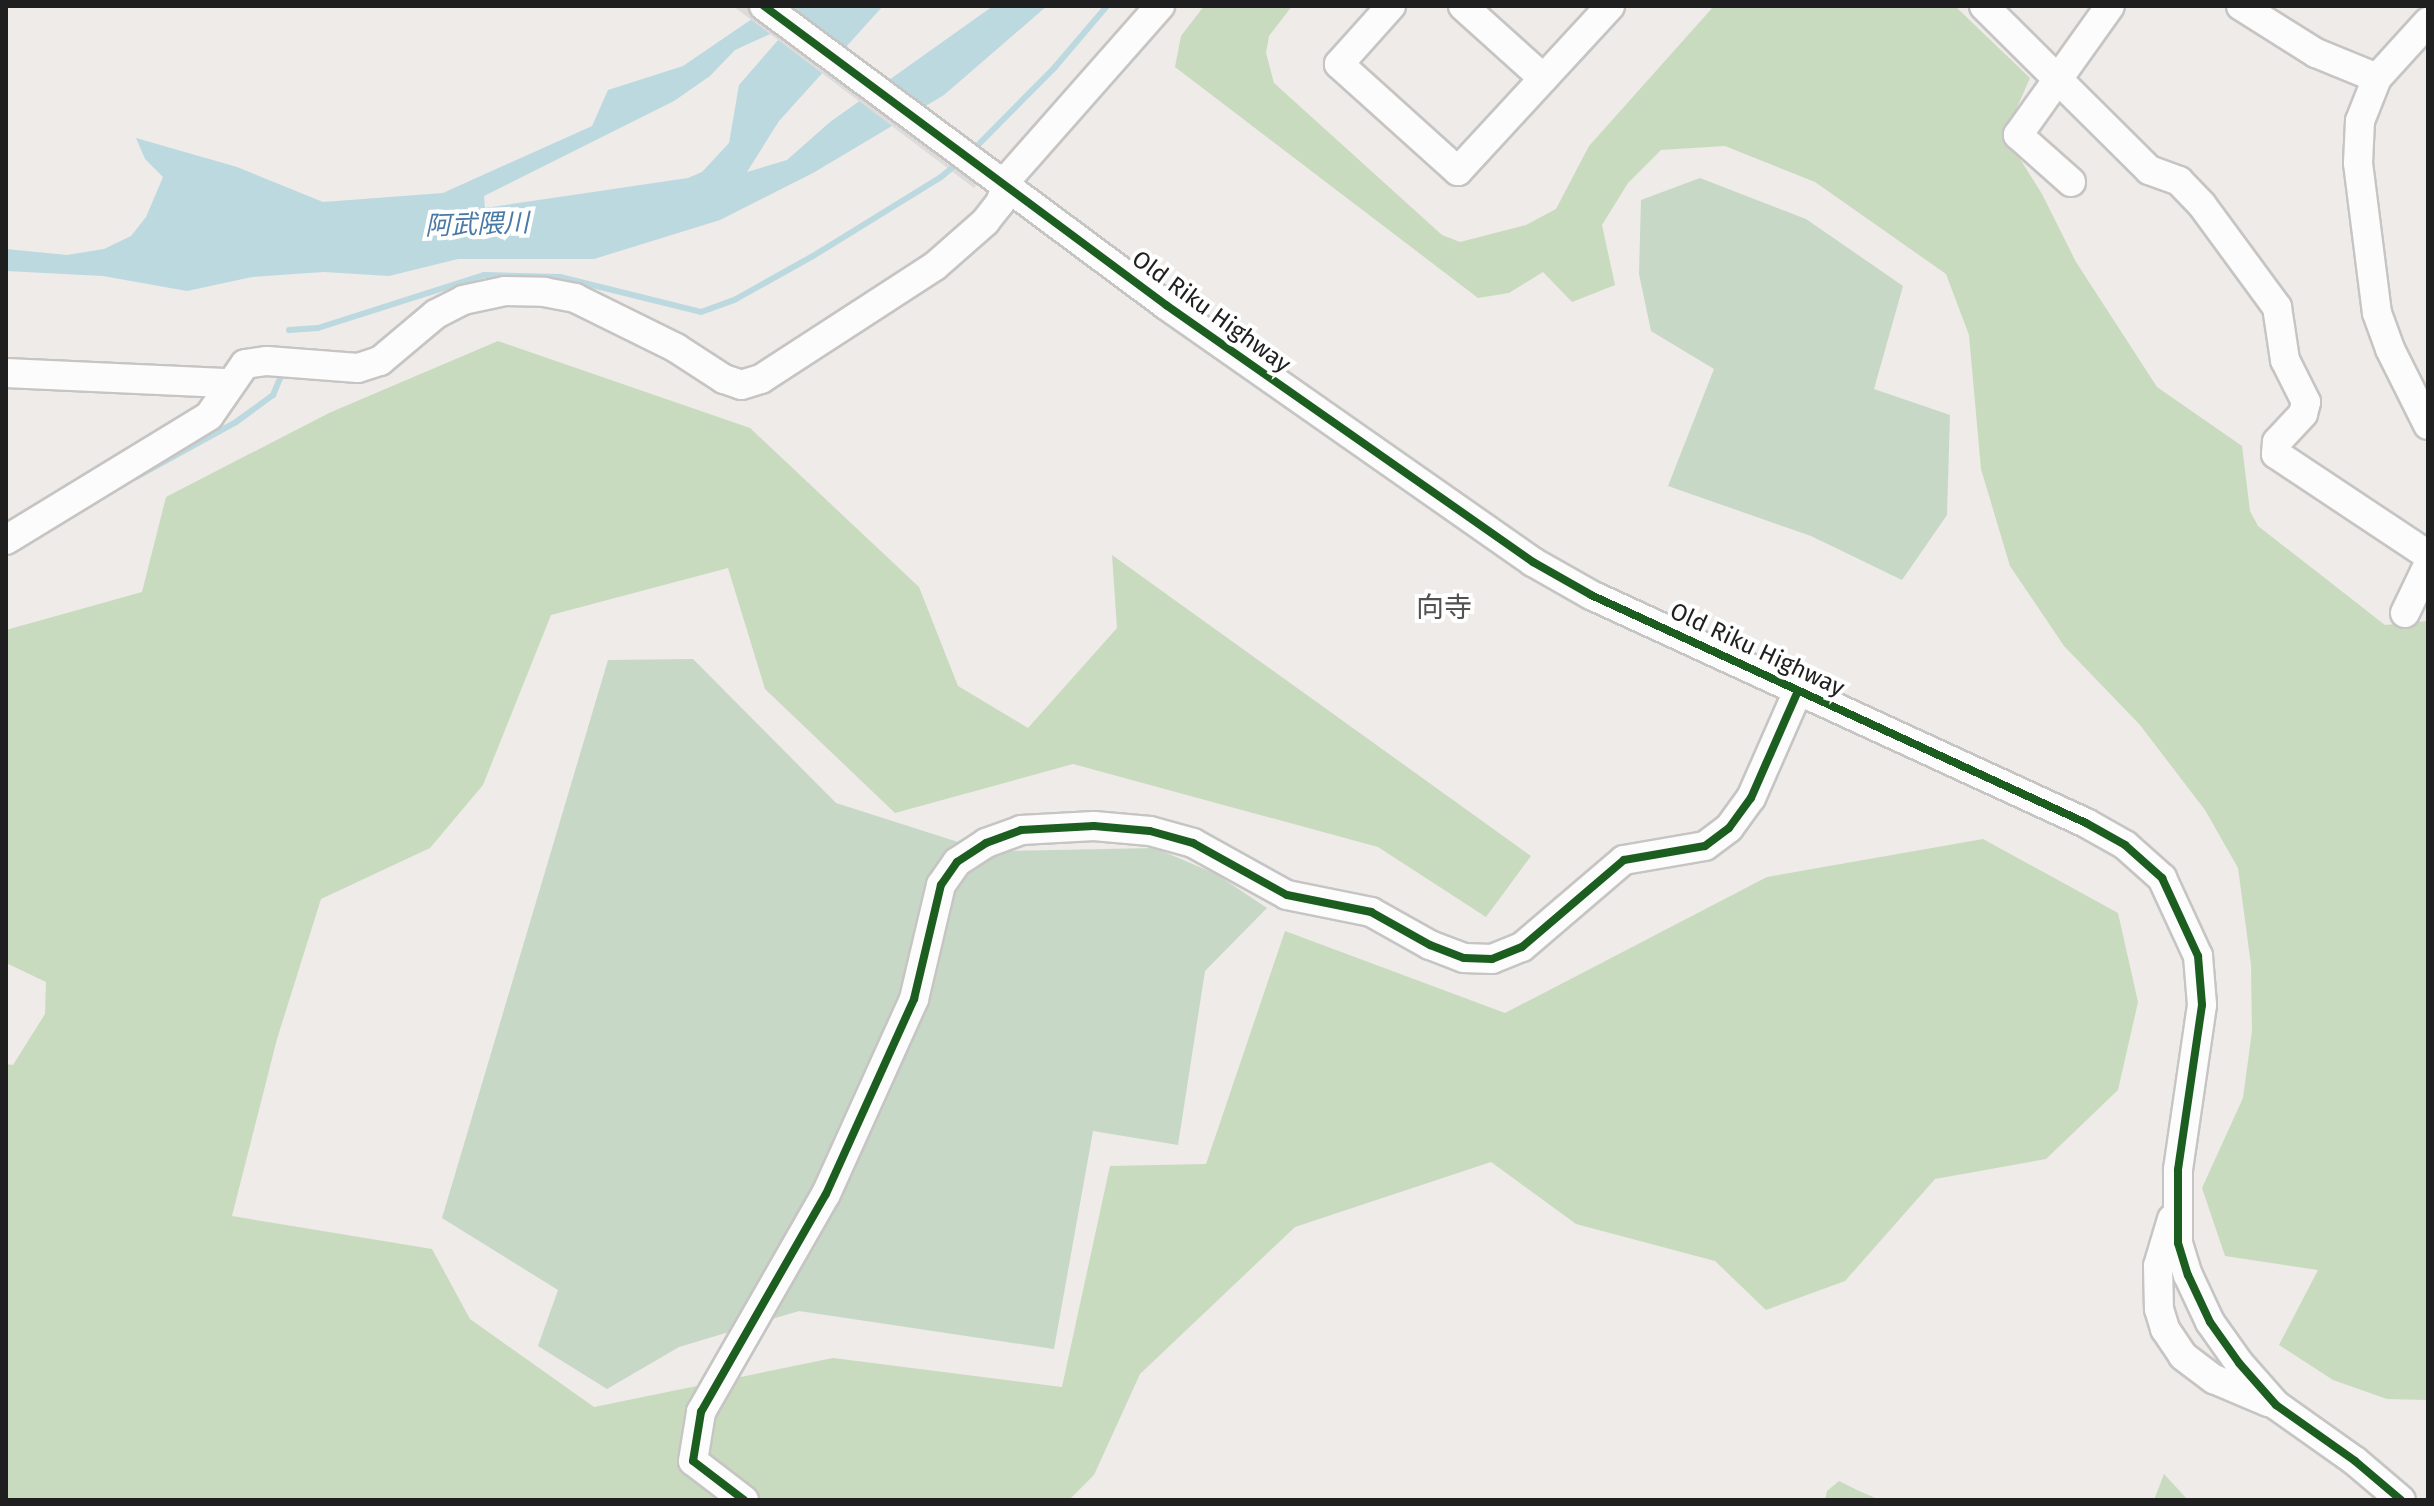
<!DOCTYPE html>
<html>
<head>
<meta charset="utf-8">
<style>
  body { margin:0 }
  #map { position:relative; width:2434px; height:1506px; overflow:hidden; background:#eeebe8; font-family:"Fira Sans","Noto Sans JP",sans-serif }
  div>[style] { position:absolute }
  .forest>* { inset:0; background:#c9dbbe }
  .cemetery>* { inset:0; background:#c7d8c7 }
  .water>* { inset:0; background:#bcd9e0 }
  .pier>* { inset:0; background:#dddcdb }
  .stream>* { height:6px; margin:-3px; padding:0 3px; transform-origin:3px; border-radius:3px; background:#bcd9e0 }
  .roads { filter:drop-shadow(2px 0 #c6c5c4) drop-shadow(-2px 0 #c6c5c4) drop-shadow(0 2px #c6c5c4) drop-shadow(0 -2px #c6c5c4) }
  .minor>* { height:28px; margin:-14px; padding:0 14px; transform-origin:14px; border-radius:14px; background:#fcfcfc }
  .cycleway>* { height:8px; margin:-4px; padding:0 4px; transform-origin:4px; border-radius:4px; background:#1b5e20 }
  span { translate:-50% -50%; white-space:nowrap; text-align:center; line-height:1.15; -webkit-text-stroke:8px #fff; paint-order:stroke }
  .street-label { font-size:24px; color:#1f1f1f }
  .water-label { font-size:26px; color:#4a79a6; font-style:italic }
  .quarter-label { font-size:28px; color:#525252 }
  .frame { position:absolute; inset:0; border:8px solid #1f1f1f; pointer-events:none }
</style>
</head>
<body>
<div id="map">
  <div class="forest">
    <div style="clip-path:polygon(1204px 6px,1292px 6px,1269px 36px,1266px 53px,1274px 83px,1442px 235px,1460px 242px,1526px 225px,1556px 209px,1589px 146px,1714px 6px,1955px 6px,2030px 78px,2005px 135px,2042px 194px,2076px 262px,2157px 387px,2242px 446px,2250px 511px,2258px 526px,2385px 625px,2428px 621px,2428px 1400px,2387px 1399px,2333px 1380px,2279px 1345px,2318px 1270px,2225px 1256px,2202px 1188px,2243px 1098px,2252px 1031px,2251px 965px,2238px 868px,2205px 810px,2140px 725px,2064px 646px,2010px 566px,1981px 469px,1969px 335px,1946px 274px,1815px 182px,1725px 146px,1661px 150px,1628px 183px,1602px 225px,1615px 285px,1572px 302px,1543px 272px,1509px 293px,1478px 298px,1175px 67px,1181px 36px)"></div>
    <div style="clip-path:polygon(498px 341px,750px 428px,919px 587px,958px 686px,1028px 728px,1117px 628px,1112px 555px,1531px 856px,1486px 917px,1378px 847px,1073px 764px,895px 813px,765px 689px,728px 568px,551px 615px,483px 785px,430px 848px,321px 899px,277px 1039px,232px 1216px,432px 1249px,470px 1319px,594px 1407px,833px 1358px,1062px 1387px,1110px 1166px,1206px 1164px,1285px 931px,1505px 1013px,1767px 877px,1983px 839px,2118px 913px,2138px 1002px,2118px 1090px,2046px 1159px,1935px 1179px,1845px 1281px,1766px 1310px,1715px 1261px,1576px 1224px,1491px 1162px,1295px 1227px,1140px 1374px,1094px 1475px,1069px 1500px,6px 1500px,6px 1064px,13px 1065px,45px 1014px,46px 982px,6px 963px,6px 630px,142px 592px,166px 497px,329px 413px)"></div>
    <div style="clip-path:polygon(2164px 1474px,2188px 1500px,2154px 1500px)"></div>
    <div style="clip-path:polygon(1839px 1481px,1859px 1491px,1880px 1500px,1825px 1500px,1827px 1491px)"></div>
  </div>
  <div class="cemetery">
    <div style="clip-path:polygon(1700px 178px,1806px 219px,1903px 286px,1874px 389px,1950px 415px,1947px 515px,1902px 580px,1811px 536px,1668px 486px,1714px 369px,1651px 331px,1639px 274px,1641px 200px)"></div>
    <div style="clip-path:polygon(693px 659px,836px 803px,958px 842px,1007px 851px,1155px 848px,1216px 874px,1267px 908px,1205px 971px,1178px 1145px,1093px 1131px,1054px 1349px,799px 1311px,679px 1347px,607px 1389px,538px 1346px,558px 1290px,442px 1218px,608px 660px)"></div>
  </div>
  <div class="water">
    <div style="clip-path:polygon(evenodd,771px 6px,883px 6px,779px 121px,747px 172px,787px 160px,830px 122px,993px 6px,1047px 6px,944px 95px,813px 173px,720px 220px,594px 259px,458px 259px,389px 276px,324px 272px,252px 277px,187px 291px,103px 276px,6px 271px,6px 249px,67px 255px,104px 249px,131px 236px,146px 217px,163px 177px,145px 159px,136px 138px,237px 167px,323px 202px,443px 193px,592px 126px,608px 90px,683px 66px,771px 6px,792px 24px,739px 85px,729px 143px,702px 172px,688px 178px,485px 208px,484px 196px,674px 101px,710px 76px,735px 50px,792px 24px)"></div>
  </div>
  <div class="pier">
    <div style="clip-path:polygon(733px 6px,786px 6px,994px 165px,974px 188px)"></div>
  </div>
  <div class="stream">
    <div style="left:973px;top:150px;width:117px;rotate:-45.3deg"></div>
    <div style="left:1055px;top:67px;width:80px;rotate:-49.6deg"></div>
    <div style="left:289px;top:330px;width:29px;rotate:-4deg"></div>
    <div style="left:318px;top:328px;width:174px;rotate:-17.7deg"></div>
    <div style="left:484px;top:275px;width:76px;rotate:1.5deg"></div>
    <div style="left:560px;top:277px;width:145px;rotate:13.9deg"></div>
    <div style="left:701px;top:312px;width:37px;rotate:-20deg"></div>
    <div style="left:736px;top:299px;width:88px;rotate:-29.2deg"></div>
    <div style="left:813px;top:256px;width:150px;rotate:-31.7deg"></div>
    <div style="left:941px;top:177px;width:23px;rotate:-40deg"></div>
    <div style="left:136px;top:477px;width:114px;rotate:-28.8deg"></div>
    <div style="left:236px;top:422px;width:46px;rotate:-36.1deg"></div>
    <div style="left:273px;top:395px;width:21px;rotate:-67deg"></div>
  </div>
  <div class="roads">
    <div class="minor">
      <div style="left:764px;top:6px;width:501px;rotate:36.64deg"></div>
      <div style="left:1166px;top:305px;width:448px;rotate:35deg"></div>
      <div style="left:1533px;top:562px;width:67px;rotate:29.6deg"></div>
      <div style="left:1591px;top:595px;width:545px;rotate:24.73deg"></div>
      <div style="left:2086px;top:823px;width:45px;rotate:29.4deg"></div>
      <div style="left:2125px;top:845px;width:50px;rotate:41.7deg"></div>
      <div style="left:2162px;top:878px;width:86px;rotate:65.2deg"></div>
      <div style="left:2198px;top:956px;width:49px;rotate:85.3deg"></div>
      <div style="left:2202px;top:1005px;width:167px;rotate:98.3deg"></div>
      <div style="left:2178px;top:1170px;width:73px;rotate:90deg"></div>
      <div style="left:2178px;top:1243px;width:34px;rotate:73deg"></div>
      <div style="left:2188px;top:1275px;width:52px;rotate:64.9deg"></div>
      <div style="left:2210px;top:1322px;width:50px;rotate:54.7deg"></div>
      <div style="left:2239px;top:1363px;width:56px;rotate:48.6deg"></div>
      <div style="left:2276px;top:1405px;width:97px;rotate:35.3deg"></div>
      <div style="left:2355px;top:1461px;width:60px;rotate:40.3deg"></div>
      <div style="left:1391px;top:6px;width:78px;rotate:131.9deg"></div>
      <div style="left:1339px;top:64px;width:160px;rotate:42deg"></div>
      <div style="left:1458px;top:171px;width:224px;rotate:-47.3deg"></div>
      <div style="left:1463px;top:6px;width:108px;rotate:42deg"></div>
      <div style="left:1984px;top:6px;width:233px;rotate:44.8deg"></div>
      <div style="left:2149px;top:170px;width:32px;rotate:20deg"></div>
      <div style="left:2179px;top:181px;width:33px;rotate:46deg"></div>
      <div style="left:2202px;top:205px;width:127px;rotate:53.7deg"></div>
      <div style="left:2277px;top:307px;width:54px;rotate:81.4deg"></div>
      <div style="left:2285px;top:360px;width:47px;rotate:63.4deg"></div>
      <div style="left:2306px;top:402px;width:12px;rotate:104deg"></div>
      <div style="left:2303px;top:414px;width:38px;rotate:133deg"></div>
      <div style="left:2277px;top:442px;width:12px;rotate:95deg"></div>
      <div style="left:2276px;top:454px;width:182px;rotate:33.6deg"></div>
      <div style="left:2241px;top:6px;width:89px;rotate:32.1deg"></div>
      <div style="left:2316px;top:53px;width:66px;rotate:22.3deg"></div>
      <div style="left:2377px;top:78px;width:76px;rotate:-47.7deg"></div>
      <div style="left:2377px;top:78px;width:46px;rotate:111.6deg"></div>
      <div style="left:2360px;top:121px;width:42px;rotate:92.7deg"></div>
      <div style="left:2358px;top:163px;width:151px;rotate:82.8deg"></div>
      <div style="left:2377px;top:313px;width:38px;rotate:70deg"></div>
      <div style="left:2390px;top:349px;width:85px;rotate:63.4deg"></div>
      <div style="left:2071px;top:182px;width:71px;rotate:-138.4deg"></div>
      <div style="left:2018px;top:135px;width:158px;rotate:-54.5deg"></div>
      <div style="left:6px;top:373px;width:224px;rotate:2.6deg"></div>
      <div style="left:6px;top:540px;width:238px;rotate:-31.4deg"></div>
      <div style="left:209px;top:416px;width:63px;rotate:-55.3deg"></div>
      <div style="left:245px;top:364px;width:22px;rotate:-8deg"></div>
      <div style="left:267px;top:361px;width:91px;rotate:4.4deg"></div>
      <div style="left:358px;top:368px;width:23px;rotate:-18deg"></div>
      <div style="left:380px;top:361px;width:73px;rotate:-40deg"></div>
      <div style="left:436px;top:314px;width:30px;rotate:-27deg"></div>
      <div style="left:463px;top:300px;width:43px;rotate:-12.1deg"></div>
      <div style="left:505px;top:291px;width:39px;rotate:1deg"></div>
      <div style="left:544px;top:292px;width:32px;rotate:11deg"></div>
      <div style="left:575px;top:298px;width:113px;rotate:26.3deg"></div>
      <div style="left:676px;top:348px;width:57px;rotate:32.9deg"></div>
      <div style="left:724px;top:379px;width:18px;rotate:19deg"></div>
      <div style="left:741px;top:385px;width:21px;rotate:-17deg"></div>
      <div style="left:761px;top:379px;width:207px;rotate:-33deg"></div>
      <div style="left:935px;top:266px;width:67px;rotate:-41.3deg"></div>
      <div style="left:985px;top:222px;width:24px;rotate:-52deg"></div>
      <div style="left:1000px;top:203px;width:29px;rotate:-70deg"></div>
      <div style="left:1010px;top:176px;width:227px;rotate:-48.6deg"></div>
      <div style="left:2405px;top:613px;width:53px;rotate:-64.4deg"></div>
      <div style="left:2172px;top:1219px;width:49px;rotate:106.6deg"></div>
      <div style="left:2158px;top:1266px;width:43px;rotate:88.7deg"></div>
      <div style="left:2159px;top:1309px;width:21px;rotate:73deg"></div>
      <div style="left:2165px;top:1329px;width:32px;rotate:56deg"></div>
      <div style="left:2183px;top:1356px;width:39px;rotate:37deg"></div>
      <div style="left:2214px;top:1379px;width:59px;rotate:23.1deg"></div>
      <div style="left:744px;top:1500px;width:64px;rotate:-142.6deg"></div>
      <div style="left:693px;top:1461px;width:50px;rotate:-80.7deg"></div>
      <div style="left:701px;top:1412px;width:251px;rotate:-60.2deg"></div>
      <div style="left:826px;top:1194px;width:214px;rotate:-65.7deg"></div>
      <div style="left:914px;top:999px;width:117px;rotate:-76.7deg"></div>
      <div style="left:941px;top:885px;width:28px;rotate:-55deg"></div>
      <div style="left:957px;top:862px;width:35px;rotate:-33deg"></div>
      <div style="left:986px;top:843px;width:37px;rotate:-20deg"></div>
      <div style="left:1021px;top:830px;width:73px;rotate:-3.1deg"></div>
      <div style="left:1094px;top:826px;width:56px;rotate:5.1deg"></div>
      <div style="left:1150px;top:831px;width:45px;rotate:15.6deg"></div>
      <div style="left:1193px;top:843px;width:107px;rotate:29deg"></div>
      <div style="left:1287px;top:895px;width:86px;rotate:11.4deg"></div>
      <div style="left:1371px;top:912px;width:68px;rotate:29.2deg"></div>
      <div style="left:1430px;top:945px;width:36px;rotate:21deg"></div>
      <div style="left:1464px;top:958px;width:28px;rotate:2deg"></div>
      <div style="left:1492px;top:959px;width:32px;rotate:-22deg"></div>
      <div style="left:1522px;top:947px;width:134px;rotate:-40.5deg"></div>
      <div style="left:1624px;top:860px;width:82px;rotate:-9.8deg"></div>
      <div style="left:1705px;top:846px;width:30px;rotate:-37deg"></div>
      <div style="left:1729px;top:828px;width:37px;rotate:-54deg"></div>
      <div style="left:1751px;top:798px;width:117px;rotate:-66.3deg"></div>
    </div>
  </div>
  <div class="cycleway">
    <div style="left:764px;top:6px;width:501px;rotate:36.64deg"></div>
    <div style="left:1166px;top:305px;width:448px;rotate:35deg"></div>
    <div style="left:1533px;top:562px;width:67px;rotate:29.6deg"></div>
    <div style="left:1591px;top:595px;width:545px;rotate:24.73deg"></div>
    <div style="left:2086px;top:823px;width:45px;rotate:29.4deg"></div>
    <div style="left:2125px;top:845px;width:50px;rotate:41.7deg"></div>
    <div style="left:2162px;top:878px;width:86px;rotate:65.2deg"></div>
    <div style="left:2198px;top:956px;width:49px;rotate:85.3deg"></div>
    <div style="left:2202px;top:1005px;width:167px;rotate:98.3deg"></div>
    <div style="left:2178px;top:1170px;width:73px;rotate:90deg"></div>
    <div style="left:2178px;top:1243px;width:34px;rotate:73deg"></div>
    <div style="left:2188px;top:1275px;width:52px;rotate:64.9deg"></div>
    <div style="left:2210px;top:1322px;width:50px;rotate:54.7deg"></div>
    <div style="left:2239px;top:1363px;width:56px;rotate:48.6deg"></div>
    <div style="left:2276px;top:1405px;width:97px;rotate:35.3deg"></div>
    <div style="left:2355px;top:1461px;width:60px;rotate:40.3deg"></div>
    <div style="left:744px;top:1500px;width:64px;rotate:-142.6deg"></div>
    <div style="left:693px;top:1461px;width:50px;rotate:-80.7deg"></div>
    <div style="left:701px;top:1412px;width:251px;rotate:-60.2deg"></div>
    <div style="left:826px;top:1194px;width:214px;rotate:-65.7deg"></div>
    <div style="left:914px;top:999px;width:117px;rotate:-76.7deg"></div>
    <div style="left:941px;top:885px;width:28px;rotate:-55deg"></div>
    <div style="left:957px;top:862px;width:35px;rotate:-33deg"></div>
    <div style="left:986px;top:843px;width:37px;rotate:-20deg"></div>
    <div style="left:1021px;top:830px;width:73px;rotate:-3.1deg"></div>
    <div style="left:1094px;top:826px;width:56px;rotate:5.1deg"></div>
    <div style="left:1150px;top:831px;width:45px;rotate:15.6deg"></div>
    <div style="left:1193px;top:843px;width:107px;rotate:29deg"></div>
    <div style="left:1287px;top:895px;width:86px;rotate:11.4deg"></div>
    <div style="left:1371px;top:912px;width:68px;rotate:29.2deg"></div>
    <div style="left:1430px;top:945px;width:36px;rotate:21deg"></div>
    <div style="left:1464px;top:958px;width:28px;rotate:2deg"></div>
    <div style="left:1492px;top:959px;width:32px;rotate:-22deg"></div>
    <div style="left:1522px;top:947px;width:134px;rotate:-40.5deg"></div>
    <div style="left:1624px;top:860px;width:82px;rotate:-9.8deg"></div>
    <div style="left:1705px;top:846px;width:30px;rotate:-37deg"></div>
    <div style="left:1729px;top:828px;width:37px;rotate:-54deg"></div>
    <div style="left:1751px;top:798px;width:117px;rotate:-66.3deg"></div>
  </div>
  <div class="street-label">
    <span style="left:1211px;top:312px;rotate:36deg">Old Riku Highway</span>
    <span style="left:1757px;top:650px;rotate:25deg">Old Riku Highway</span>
  </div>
  <div class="water-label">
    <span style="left:477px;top:225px;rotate:-2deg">阿武隈川</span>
  </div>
  <div class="quarter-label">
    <span style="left:1444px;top:608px">向寺</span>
  </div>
  <div class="frame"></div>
</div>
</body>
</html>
